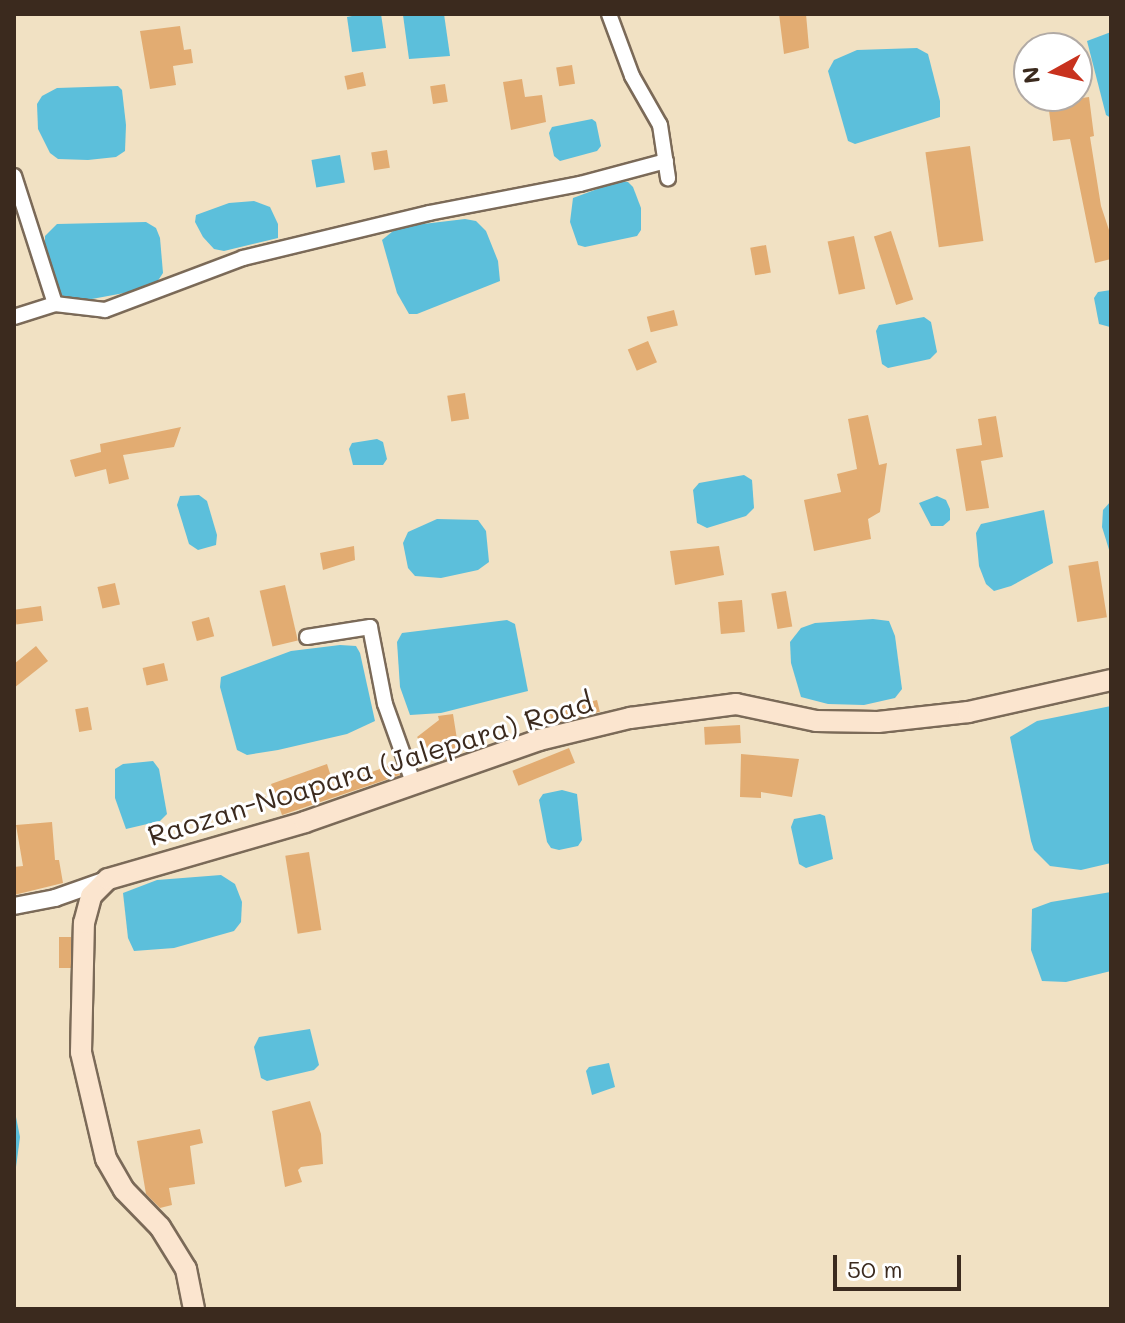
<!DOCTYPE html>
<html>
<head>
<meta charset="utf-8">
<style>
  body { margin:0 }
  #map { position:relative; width:1125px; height:1323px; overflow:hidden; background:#f1e1c3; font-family:Mali,sans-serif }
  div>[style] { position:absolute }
  .water>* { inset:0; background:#5cbfdb; transform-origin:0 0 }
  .building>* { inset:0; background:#e2ac72; transform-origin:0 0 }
  .roads { filter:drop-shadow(2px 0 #7b6a58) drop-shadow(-2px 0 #7b6a58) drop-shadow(0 2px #7b6a58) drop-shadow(0 -2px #7b6a58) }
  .minor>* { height:14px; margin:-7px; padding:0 7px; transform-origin:7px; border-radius:7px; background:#fff }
  .tertiary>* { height:16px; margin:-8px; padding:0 8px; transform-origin:8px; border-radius:8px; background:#fff }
  .secondary>* { height:20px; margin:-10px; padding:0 10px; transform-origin:10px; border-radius:10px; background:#fbe5cf }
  span { translate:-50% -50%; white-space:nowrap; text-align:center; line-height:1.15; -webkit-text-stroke:6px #fff; paint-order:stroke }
  .street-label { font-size:28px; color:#3b2a1e }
  .frame { position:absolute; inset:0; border:16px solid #3b2a1e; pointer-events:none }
  .north { position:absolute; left:1013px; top:32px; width:80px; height:80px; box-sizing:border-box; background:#fff; border:2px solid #b1aaa5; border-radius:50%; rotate:262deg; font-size:22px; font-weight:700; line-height:32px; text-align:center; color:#3b2a1e }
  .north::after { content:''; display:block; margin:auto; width:28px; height:36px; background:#c8321e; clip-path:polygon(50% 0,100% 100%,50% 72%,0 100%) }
  .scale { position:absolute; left:833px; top:1255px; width:128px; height:36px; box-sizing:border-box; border:4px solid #3b2a1e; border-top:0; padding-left:10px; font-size:24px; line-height:28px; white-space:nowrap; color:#3b2a1e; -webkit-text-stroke:6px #fff; paint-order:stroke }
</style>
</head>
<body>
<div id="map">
  <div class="water">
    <div style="clip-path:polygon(362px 14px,381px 14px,386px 48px,352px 52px,347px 17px)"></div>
    <div style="clip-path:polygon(444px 14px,450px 56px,409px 59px,403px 15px)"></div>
    <div style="clip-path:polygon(1111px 32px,1111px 118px,1106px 115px,1087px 41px)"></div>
    <div style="clip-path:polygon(917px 48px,928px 54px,940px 101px,940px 117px,855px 144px,848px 141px,828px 71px,834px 60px,857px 50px)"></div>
    <div style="clip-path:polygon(118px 86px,122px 90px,126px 125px,125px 151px,116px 157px,88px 160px,58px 159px,50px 153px,38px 129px,37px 104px,42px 96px,57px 88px)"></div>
    <div style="clip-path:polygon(592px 119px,596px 122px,601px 146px,597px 151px,560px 161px,554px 156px,549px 133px,552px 127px)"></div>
    <div style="left:340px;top:155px;width:28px;height:29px;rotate:80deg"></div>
    <div style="clip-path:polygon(619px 181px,628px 182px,633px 187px,641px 208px,641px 230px,637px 236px,585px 247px,578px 245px,570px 222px,573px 198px)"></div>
    <div style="clip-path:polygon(254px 201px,270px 207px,278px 224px,278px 238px,224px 251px,214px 249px,203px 237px,195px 222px,196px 215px,229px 203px)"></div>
    <div style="clip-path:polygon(465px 219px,476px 221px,486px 231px,498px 261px,500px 281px,417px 314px,409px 314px,397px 293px,382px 240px,398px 227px)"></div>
    <div style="clip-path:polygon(146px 222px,156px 228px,160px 238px,163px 273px,157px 282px,135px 291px,81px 301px,63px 296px,56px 289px,45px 257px,45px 236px,57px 224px)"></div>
    <div style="clip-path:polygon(1111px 290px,1111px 327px,1110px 327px,1099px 324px,1094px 298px,1098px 292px)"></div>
    <div style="clip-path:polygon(924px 317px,931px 322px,937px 352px,930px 359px,888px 368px,882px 364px,876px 331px,879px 325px)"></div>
    <div style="clip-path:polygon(377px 439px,383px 442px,387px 459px,383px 465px,353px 465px,349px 449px,352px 443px)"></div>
    <div style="clip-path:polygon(744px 475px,752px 480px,754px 508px,746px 516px,707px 528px,697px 523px,693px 490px,699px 483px)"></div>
    <div style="clip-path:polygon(199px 495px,207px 501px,217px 535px,216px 545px,198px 550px,189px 544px,177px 505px,180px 496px)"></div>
    <div style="clip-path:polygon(937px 496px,946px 500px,950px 509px,950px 520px,943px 526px,931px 526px,919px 503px)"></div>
    <div style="clip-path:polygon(1111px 501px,1111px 556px,1102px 527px,1103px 510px)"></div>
    <div style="clip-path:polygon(1044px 510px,1053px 563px,1011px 586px,994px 591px,986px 584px,979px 566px,976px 533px,981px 524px)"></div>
    <div style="clip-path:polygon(437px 519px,478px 520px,486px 531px,489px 562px,478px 570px,441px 578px,415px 576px,408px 568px,403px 543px,408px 532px)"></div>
    <div style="clip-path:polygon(873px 619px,889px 621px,895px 636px,902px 689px,895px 698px,864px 705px,828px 704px,801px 697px,791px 663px,790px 642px,801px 628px,815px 623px)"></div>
    <div style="clip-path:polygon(507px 620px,515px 624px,528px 691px,441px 713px,410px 715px,400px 687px,397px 642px,402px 633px)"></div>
    <div style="clip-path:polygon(340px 645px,356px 646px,360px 653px,375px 721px,347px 734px,278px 750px,247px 755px,237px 750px,220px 687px,221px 677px,291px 651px)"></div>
    <div style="clip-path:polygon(1111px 706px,1111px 863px,1081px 870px,1050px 866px,1034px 850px,1031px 841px,1010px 737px,1037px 721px)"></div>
    <div style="clip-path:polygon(153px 761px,159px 769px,167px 814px,160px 821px,126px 829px,115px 798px,115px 769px,123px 764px)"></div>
    <div style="clip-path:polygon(562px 790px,577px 794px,582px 840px,578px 846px,559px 850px,551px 848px,547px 842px,539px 800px,543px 794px)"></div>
    <div style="clip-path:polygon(820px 814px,825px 816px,833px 859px,806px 868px,799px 864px,791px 827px,794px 819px)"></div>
    <div style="clip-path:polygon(221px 875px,235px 884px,242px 902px,241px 922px,234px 931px,174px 948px,134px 951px,128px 938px,123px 893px,157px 880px)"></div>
    <div style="clip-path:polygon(1111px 892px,1111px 971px,1066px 982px,1042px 981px,1031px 950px,1032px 909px,1051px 902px)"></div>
    <div style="clip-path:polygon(310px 1029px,319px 1065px,314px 1070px,267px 1081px,261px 1078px,254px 1047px,259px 1037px)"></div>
    <div style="clip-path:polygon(609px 1063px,615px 1087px,592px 1095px,586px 1071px,589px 1067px)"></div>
    <div style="clip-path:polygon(14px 1107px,20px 1137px,14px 1182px)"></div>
  </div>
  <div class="building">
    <div style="clip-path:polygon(779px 14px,806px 14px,809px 48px,784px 54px)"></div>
    <div style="clip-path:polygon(180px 26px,184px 50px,191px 49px,193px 63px,173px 66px,176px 85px,150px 89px,140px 31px)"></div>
    <div style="left:572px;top:65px;width:19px;height:16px;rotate:81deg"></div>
    <div style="left:363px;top:72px;width:14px;height:19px;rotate:78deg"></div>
    <div style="clip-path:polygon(522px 79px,525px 97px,542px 95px,546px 122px,511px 130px,503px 82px)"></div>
    <div style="left:445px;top:84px;width:18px;height:15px;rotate:81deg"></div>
    <div style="clip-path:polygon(1089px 97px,1094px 136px,1090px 137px,1101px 206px,1111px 236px,1111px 259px,1095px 263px,1070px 139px,1053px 141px,1048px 103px)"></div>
    <div style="left:970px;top:146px;width:96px;height:45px;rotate:82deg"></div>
    <div style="left:387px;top:150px;width:18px;height:16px;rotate:81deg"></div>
    <div style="left:891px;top:231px;width:72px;height:18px;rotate:72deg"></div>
    <div style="left:854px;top:236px;width:54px;height:27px;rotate:78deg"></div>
    <div style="left:766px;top:245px;width:28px;height:16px;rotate:80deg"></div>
    <div style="left:674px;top:310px;width:16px;height:28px;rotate:76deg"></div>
    <div style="left:648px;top:341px;width:23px;height:22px;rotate:67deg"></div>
    <div style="left:465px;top:393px;width:26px;height:18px;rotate:81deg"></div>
    <div style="clip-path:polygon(868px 415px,879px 465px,887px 463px,880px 512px,868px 519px,871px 539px,814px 551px,804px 500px,841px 492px,837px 474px,857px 469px,848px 419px)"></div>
    <div style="clip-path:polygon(996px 416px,1003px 457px,981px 461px,989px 508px,966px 511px,956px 449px,982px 445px,978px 419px)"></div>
    <div style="clip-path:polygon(181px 427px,174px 447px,123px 455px,129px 479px,109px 484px,106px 469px,75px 477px,70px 460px,101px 452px,100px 444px)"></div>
    <div style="clip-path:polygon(354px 546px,355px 560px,323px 570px,320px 553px)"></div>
    <div style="clip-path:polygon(719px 546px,724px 575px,675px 585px,670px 551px)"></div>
    <div style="left:1098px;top:561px;width:57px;height:30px;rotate:81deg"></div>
    <div style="left:115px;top:583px;width:22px;height:18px;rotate:77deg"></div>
    <div style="left:285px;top:585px;width:57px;height:26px;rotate:77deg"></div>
    <div style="left:786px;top:591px;width:36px;height:15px;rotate:80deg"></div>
    <div style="left:742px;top:600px;width:32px;height:24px;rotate:85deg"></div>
    <div style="left:41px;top:606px;width:15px;height:27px;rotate:82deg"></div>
    <div style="left:209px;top:617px;width:20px;height:18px;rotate:75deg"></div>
    <div style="clip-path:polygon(36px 646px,48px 661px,14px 688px,14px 664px)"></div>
    <div style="left:164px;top:663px;width:18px;height:22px;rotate:77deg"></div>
    <div style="left:597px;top:700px;width:12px;height:49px;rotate:76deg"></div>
    <div style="left:88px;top:707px;width:23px;height:13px;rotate:80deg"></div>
    <div style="clip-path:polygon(453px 714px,459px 752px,446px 754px,449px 758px,436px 762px,417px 737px,439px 720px,438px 716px)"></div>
    <div style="left:740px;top:725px;width:18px;height:36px;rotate:87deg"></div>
    <div style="left:569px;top:748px;width:16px;height:61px;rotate:68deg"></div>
    <div style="clip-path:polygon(741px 754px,799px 759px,792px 797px,761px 792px,761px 798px,740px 797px)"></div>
    <div style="clip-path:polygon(396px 763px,400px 775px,282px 815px,271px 784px,327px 764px,334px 786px)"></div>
    <div style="clip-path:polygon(52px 822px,55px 860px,59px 860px,63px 883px,14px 895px,14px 867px,23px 866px,16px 825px)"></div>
    <div style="left:309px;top:852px;width:79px;height:24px;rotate:81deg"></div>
    <div style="left:59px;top:937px;width:12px;height:31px"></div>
    <div style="clip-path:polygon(310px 1101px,321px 1134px,323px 1164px,301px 1167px,298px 1170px,302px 1182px,285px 1187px,272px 1111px)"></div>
    <div style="clip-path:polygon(200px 1129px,203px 1143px,190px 1146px,195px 1184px,169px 1188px,172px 1205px,160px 1208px,146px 1194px,137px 1141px)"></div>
  </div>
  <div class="roads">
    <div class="minor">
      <div style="left:609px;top:14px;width:66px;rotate:69.6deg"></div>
      <div style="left:632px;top:76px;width:56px;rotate:60.3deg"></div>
      <div style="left:660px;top:125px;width:54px;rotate:81.4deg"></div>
      <div style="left:14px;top:176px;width:134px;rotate:72.2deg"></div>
      <div style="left:14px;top:317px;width:43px;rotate:-17.6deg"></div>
      <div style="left:55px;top:304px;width:50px;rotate:6.8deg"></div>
      <div style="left:105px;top:310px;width:147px;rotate:-20.6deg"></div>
      <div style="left:243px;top:258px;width:191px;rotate:-13.6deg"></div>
      <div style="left:429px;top:213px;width:154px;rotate:-10.9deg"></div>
      <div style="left:580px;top:184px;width:89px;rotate:-15deg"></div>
      <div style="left:307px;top:637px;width:64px;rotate:-9deg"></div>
      <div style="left:370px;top:627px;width:78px;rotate:79deg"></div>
      <div style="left:385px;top:704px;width:83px;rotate:70.3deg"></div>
    </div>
    <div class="tertiary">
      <div style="left:14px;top:906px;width:42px;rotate:-11deg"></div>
      <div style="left:55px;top:898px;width:51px;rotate:-19.5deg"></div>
    </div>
    <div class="secondary">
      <div style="left:194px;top:1309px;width:41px;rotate:-101.3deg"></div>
      <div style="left:186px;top:1269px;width:49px;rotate:-121.8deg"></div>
      <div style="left:160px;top:1227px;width:52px;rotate:-134.2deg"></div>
      <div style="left:124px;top:1190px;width:36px;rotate:-120deg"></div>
      <div style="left:106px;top:1159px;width:110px;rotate:-103.2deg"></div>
      <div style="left:81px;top:1052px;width:129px;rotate:-88.7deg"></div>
      <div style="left:84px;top:923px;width:28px;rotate:-75deg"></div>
      <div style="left:91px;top:896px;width:24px;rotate:-45deg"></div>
      <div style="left:108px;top:879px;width:205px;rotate:-16.1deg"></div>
      <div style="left:305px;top:822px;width:248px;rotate:-19.3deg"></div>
      <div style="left:539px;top:740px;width:94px;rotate:-13.6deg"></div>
      <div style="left:630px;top:718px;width:107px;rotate:-7.5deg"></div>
      <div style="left:736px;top:704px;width:82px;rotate:12deg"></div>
      <div style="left:816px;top:721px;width:62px;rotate:0.9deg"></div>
      <div style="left:878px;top:722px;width:91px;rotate:-6.3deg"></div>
      <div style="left:968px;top:712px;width:147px;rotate:-12.6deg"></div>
    </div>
  </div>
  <div class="street-label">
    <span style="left:370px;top:768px;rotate:-17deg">Raozan-Noapara (Jalepara) Road</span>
  </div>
  <div class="frame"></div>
  <div class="north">N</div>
  <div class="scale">50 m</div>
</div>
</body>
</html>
